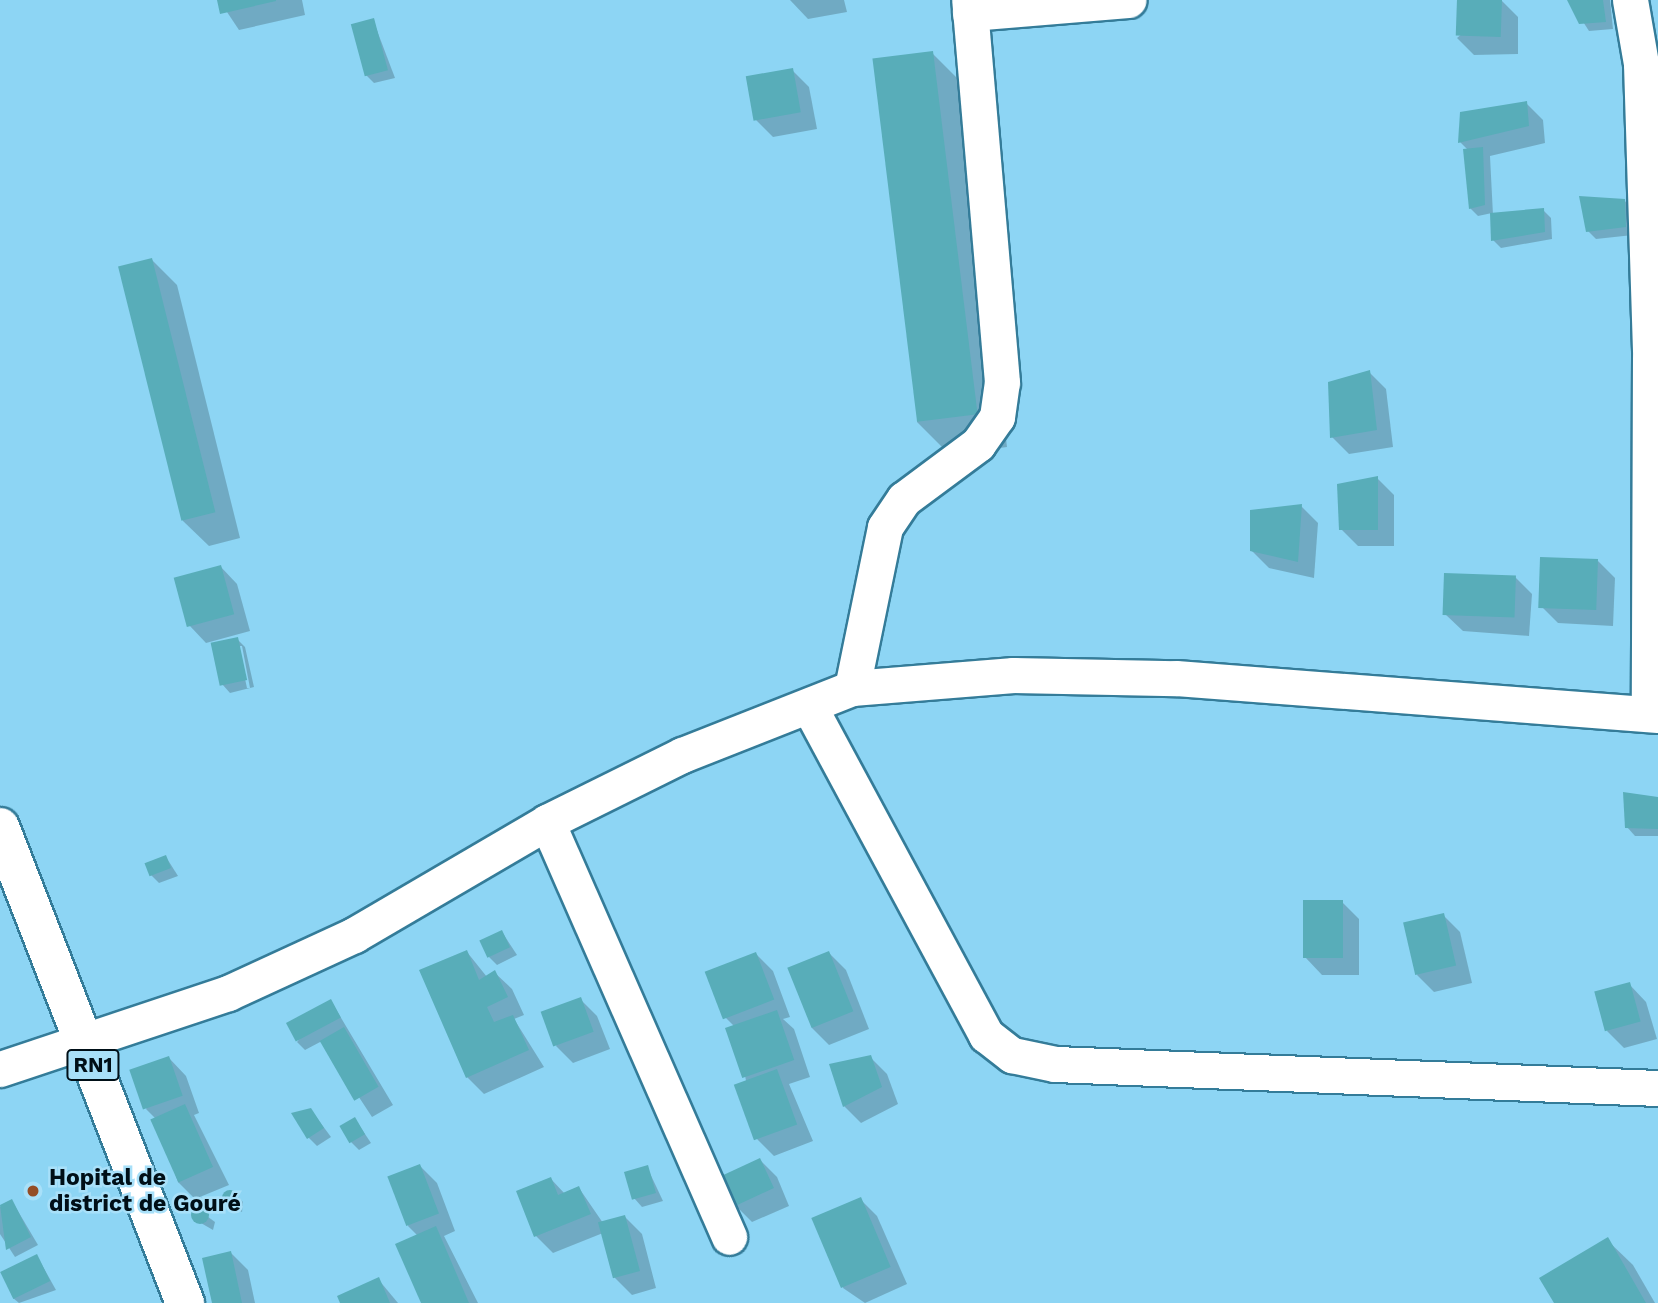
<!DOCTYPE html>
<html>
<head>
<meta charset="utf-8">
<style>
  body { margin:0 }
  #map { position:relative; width:1658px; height:1303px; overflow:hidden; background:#8dd5f4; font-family:"Work Sans",sans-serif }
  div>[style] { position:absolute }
  .shadow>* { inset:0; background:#0003 }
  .building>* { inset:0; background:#58adb9; transform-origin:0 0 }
  .round { border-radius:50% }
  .roads { filter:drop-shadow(2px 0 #347c99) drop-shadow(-2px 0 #347c99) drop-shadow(0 2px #347c99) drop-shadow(0 -2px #347c99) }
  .minor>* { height:35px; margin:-17.5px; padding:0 17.5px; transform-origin:17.5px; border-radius:17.5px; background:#fff }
  .trunk>* { height:38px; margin:-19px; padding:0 19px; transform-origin:19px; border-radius:19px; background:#fff }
  .dots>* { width:19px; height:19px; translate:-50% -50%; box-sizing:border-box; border:4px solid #a8e0f9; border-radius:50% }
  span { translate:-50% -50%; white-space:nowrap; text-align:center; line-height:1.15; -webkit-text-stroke:5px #a8e0f9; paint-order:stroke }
  .shield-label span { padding:2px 5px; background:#a8e0f9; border:2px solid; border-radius:5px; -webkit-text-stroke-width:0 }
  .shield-label { font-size:21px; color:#000f17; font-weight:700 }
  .poi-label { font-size:23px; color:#000f17; font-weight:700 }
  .left { translate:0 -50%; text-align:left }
</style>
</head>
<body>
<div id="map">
  <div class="shadow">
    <div style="clip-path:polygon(219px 0,302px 0,305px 15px,239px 30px)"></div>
    <div style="clip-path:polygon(844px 0,847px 12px,808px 19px,790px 0)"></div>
    <div style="clip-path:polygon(1501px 0,1518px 17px,1518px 54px,1474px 55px,1457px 38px)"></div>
    <div style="clip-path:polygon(1569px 0,1610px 0,1613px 29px,1589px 31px)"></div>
    <div style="clip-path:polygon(373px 20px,395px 78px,374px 83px,366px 75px)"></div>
    <div style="clip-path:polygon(932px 53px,965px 86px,1007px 447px,950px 455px,917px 422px)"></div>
    <div style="clip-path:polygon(792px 70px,809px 87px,817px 129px,773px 137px,756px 120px)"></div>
    <div style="clip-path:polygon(1526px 103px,1543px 120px,1545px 143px,1490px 156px,1493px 215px,1543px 210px,1551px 218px,1552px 239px,1501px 248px,1493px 240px,1492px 213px,1478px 216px,1470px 208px,1468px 150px,1460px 142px)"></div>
    <div style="clip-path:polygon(1624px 200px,1632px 209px,1633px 235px,1596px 239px,1588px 231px)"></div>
    <div style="clip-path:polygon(151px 259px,177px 285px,240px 538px,209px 546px,183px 521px)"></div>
    <div style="clip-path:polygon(1369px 372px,1386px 389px,1393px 447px,1349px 454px,1332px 437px)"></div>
    <div style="clip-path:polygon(1377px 478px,1394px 495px,1394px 546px,1358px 546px,1341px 529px)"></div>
    <div style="clip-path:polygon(1301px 506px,1318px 523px,1314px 578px,1269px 568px,1251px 550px)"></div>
    <div style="clip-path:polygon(1598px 561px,1615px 578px,1613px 626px,1558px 623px,1541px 606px)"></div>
    <div style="clip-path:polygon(220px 566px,237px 584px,250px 631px,206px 643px,189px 625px)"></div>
    <div style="clip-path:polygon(1515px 577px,1532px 594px,1529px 636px,1463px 631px,1445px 614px)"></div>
    <div style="clip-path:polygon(evenodd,237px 639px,245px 647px,254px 687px,230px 693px,222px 684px,237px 639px,238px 646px,242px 646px,250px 688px,247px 688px,238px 646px)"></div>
    <div style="clip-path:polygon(1658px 798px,1658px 836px,1635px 836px,1627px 827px)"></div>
    <div style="clip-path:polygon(166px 857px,178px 876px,159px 883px,151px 875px)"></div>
    <div style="clip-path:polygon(1342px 902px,1359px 919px,1359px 975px,1322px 975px,1305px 957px)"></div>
    <div style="clip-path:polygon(1443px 915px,1460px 932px,1472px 983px,1434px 992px,1417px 975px)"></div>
    <div style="clip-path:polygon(502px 932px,517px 955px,497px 965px,489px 957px)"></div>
    <div style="clip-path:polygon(467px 952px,487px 977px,495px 973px,512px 989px,524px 1015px,514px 1019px,544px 1067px,484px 1094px,467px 1077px)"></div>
    <div style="clip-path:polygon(829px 953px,846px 970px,869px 1029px,829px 1045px,812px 1028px)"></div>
    <div style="clip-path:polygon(756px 954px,773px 971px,790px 1017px,783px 1019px,794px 1029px,810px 1077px,789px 1084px,813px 1141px,774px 1156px,757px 1139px,736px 1028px,724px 1016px)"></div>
    <div style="clip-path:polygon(1629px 984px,1646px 1002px,1657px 1039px,1624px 1048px,1607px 1031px)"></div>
    <div style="clip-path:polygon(580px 999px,597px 1016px,610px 1049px,573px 1063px,556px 1046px)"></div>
    <div style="clip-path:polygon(331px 1001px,393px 1105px,372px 1117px,322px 1041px,305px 1050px,297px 1042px)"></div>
    <div style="clip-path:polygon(870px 1057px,887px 1074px,898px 1104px,861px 1123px,844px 1106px,831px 1065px)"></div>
    <div style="clip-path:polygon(169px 1058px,186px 1076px,199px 1113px,194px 1115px,229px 1185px,195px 1199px,178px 1182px,156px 1119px,146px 1109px)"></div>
    <div style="clip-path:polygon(311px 1110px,331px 1137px,317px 1146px,308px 1137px)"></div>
    <div style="clip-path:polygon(355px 1119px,371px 1143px,359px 1150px,351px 1142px)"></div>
    <div style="clip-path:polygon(760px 1160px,777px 1177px,789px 1206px,752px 1222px,735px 1205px)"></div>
    <div style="clip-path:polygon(420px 1166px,437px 1183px,455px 1231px,444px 1236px,478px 1303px,423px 1303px,418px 1236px,408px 1226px)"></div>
    <div style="clip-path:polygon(647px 1167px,663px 1201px,642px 1207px,634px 1198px)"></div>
    <div style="clip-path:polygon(551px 1179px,565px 1194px,579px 1188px,603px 1223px,625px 1217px,642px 1234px,656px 1288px,632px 1295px,615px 1278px,603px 1233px,553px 1253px,536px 1236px)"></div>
    <div style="clip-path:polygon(235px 1194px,243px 1202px,242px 1212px,226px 1204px,225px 1195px)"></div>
    <div style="clip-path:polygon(860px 1199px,877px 1216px,907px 1284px,865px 1303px,843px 1288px)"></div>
    <div style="clip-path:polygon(12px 1201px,38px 1245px,15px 1257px,0 1234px,0 1207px)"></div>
    <div style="clip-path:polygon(197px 1209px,215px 1222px,213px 1230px,194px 1219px)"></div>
    <div style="clip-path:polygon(1607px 1240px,1633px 1265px,1655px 1303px,1556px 1303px)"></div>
    <div style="clip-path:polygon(231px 1253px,248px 1270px,255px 1303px,214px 1303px)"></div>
    <div style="clip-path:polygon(37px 1256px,56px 1290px,19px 1303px,13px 1298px)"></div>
    <div style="clip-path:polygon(378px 1279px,398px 1303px,342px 1303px)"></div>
  </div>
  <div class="building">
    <div style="clip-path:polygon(217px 0,276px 0,276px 1px,220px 14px)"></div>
    <div style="left:1502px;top:0;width:37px;height:45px;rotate:92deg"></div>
    <div style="clip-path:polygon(1567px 0,1603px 0,1606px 22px,1579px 24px)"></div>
    <div style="left:374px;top:18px;width:54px;height:24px;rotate:75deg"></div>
    <div style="left:933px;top:51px;width:366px;height:61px;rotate:83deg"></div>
    <div style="left:793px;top:68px;width:45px;height:48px;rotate:80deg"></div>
    <div style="clip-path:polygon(1527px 101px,1529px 126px,1458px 143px,1460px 112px)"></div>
    <div style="clip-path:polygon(1483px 147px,1485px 205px,1469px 209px,1463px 149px)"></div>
    <div style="clip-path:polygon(1579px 196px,1625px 199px,1626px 227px,1586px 232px)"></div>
    <div style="clip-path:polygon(1544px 208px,1545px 232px,1491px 241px,1490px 213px)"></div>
    <div style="left:152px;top:258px;width:262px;height:35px;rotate:76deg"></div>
    <div style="clip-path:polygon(1370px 370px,1377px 430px,1330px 438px,1328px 382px)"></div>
    <div style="clip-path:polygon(1378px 476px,1378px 530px,1339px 530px,1337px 484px)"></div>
    <div style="clip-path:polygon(1302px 504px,1298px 562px,1250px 551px,1250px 510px)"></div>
    <div style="left:1598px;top:559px;width:51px;height:58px;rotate:92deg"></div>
    <div style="left:221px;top:565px;width:51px;height:49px;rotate:75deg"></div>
    <div style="left:1444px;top:573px;width:72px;height:42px;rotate:2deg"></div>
    <div style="left:238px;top:637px;width:44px;height:28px;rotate:78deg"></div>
    <div style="clip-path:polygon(1623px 792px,1658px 797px,1658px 829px,1625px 828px)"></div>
    <div style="left:166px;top:855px;width:14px;height:23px;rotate:69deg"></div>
    <div style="left:1303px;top:900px;width:40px;height:58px"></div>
    <div style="left:1444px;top:913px;width:54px;height:42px;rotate:77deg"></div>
    <div style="left:502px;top:930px;width:19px;height:25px;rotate:65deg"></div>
    <div style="clip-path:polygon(467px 950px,479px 980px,495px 970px,508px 997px,487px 1007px,494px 1022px,513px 1015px,529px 1050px,466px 1078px,419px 970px)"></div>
    <div style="left:829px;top:951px;width:65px;height:45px;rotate:68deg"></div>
    <div style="left:756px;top:952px;width:51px;height:55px;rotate:69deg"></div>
    <div style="left:1630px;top:982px;width:41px;height:37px;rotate:75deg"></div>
    <div style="left:581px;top:997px;width:37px;height:43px;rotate:70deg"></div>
    <div style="left:331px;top:999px;width:21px;height:51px;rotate:62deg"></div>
    <div style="left:777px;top:1010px;width:53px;height:55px;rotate:71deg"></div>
    <div style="left:344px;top:1027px;width:69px;height:28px;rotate:60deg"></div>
    <div style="clip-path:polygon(871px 1055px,882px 1087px,843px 1107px,829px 1064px)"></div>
    <div style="left:169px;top:1056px;width:42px;height:42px;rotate:71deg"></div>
    <div style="left:777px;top:1069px;width:59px;height:46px;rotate:70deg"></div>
    <div style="left:185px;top:1104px;width:69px;height:38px;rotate:66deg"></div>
    <div style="clip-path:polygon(311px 1108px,324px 1128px,307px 1139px,291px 1113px)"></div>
    <div style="left:355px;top:1117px;width:20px;height:18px;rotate:60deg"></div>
    <div style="left:760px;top:1158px;width:33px;height:44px;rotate:65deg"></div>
    <div style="left:420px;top:1164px;width:53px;height:35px;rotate:69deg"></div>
    <div style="left:648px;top:1165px;width:29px;height:25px;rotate:74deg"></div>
    <div style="clip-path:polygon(551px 1177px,558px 1195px,579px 1186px,591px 1214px,534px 1237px,516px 1191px)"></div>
    <div class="round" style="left:222px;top:1190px;width:16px;height:16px"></div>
    <div style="left:861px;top:1197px;width:76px;height:54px;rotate:67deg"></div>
    <div style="clip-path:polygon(12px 1199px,31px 1237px,6px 1250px,0 1205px)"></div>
    <div class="round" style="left:191px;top:1206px;width:18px;height:18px"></div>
    <div style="left:625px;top:1215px;width:58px;height:28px;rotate:75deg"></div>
    <div style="clip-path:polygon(436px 1226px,469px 1303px,421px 1303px,395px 1244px)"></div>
    <div style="clip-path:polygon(1608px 1237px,1646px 1303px,1554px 1303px,1539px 1278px)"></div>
    <div style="clip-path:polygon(231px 1251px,242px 1303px,212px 1303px,202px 1258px)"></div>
    <div style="left:37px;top:1254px;width:30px;height:41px;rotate:64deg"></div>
    <div style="clip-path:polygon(379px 1277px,390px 1303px,340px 1303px,337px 1296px)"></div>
  </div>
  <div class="roads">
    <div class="minor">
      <div style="left:1630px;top:0;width:65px;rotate:80.2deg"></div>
      <div style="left:1641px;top:64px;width:294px;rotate:88.2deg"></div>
      <div style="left:1650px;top:358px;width:356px;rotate:90.2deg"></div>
      <div style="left:970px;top:13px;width:159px;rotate:-4.7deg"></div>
      <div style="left:852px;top:688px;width:164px;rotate:-78.4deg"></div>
      <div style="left:885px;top:527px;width:34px;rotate:-56deg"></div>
      <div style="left:904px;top:499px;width:92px;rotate:-36.6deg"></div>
      <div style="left:978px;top:444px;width:33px;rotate:-55deg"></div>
      <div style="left:997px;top:417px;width:35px;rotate:-82deg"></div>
      <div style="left:1002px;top:382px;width:383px;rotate:-94.9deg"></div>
      <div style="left:809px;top:706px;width:374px;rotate:61.7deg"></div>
      <div style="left:986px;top:1035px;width:33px;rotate:38deg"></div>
      <div style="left:1012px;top:1055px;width:44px;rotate:11.8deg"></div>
      <div style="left:1055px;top:1064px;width:603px;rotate:2.28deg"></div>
      <div style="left:547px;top:822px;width:453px;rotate:66.3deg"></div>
      <div style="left:0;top:1069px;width:240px;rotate:-18.4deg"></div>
      <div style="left:228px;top:993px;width:139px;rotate:-24.7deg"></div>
      <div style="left:354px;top:935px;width:224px;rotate:-30.3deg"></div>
      <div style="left:547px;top:822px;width:151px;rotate:-26.4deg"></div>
      <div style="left:682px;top:755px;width:183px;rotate:-21.5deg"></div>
      <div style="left:852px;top:688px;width:162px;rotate:-4.6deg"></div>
      <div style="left:1013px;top:675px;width:163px;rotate:1.1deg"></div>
      <div style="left:1176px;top:678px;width:483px;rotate:4.4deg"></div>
    </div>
    <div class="trunk">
      <div style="left:0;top:827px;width:511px;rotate:68.76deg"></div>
    </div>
  </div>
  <div class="dots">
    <div style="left:33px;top:1191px;background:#944d26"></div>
  </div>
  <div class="shield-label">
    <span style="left:93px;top:1065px">RN1</span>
  </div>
  <div class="poi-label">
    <span class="left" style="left:49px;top:1191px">Hopital de<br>district de Gouré</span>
  </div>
</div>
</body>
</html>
